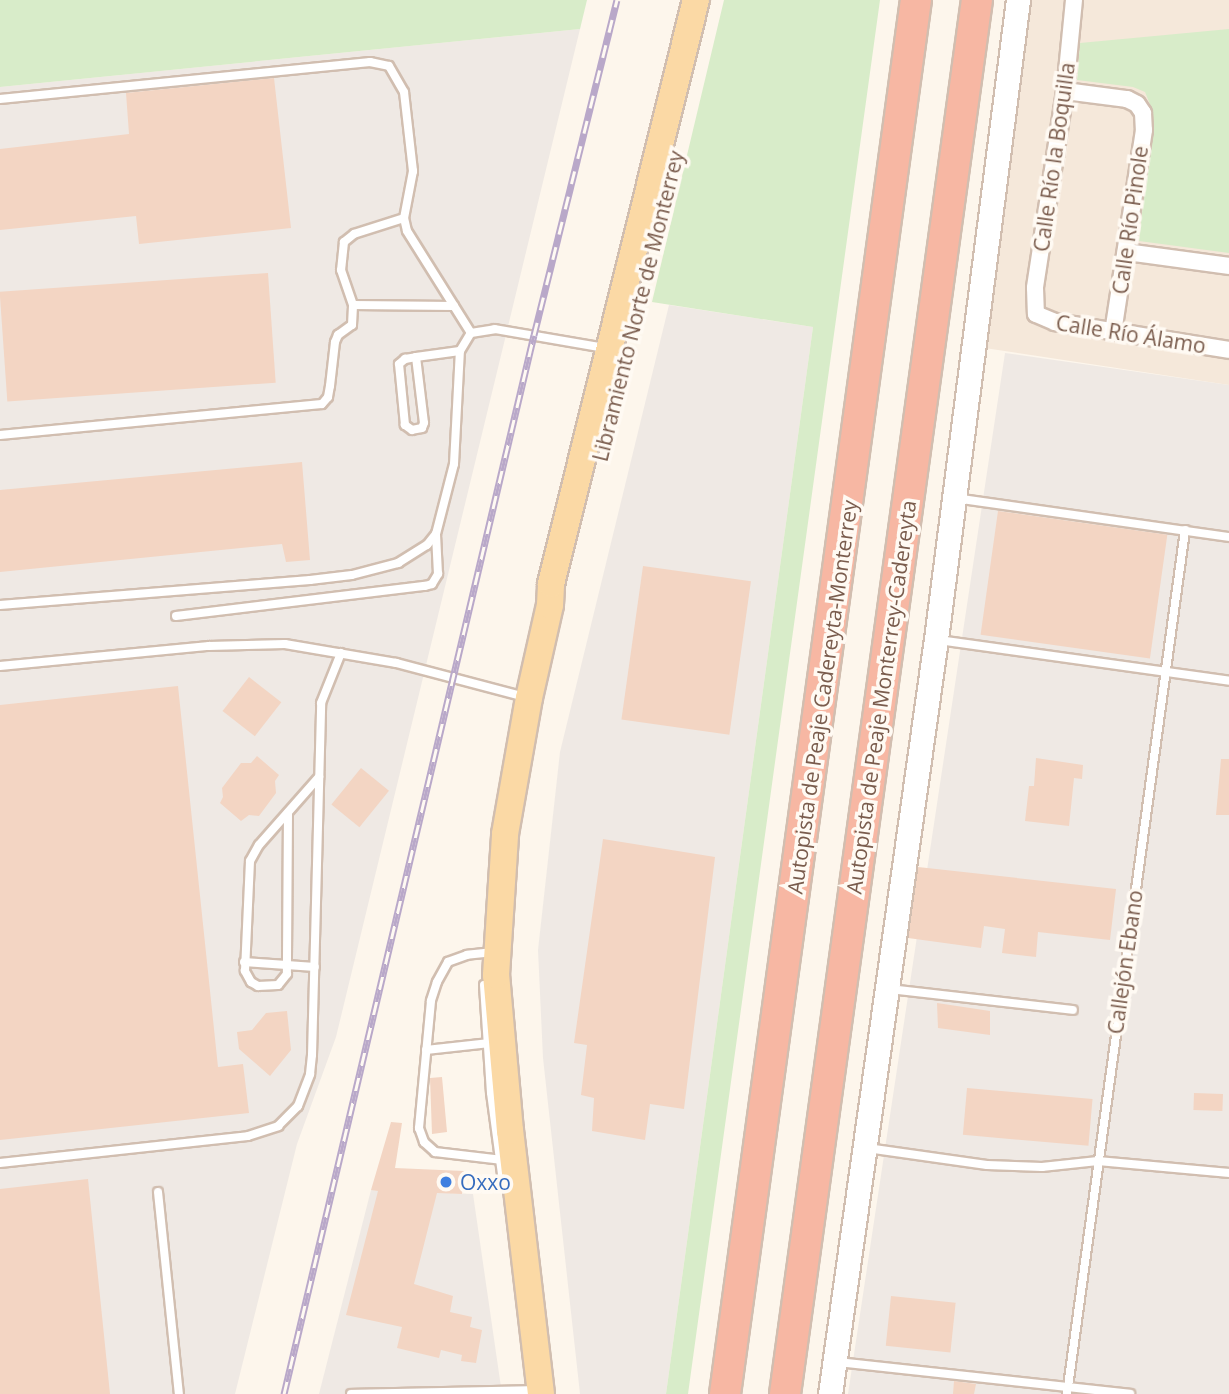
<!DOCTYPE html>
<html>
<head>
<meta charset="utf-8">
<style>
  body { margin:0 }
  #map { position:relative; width:1229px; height:1394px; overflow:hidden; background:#fdf6ec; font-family:"Open Sans",sans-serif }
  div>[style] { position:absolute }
  .residential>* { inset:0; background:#f5e8da }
  .industrial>* { inset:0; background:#efe9e4 }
  .green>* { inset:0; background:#d8ecc9 }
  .building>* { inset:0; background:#f3d5c3; transform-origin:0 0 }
  .roads { filter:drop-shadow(2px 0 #d1beb0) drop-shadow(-2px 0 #d1beb0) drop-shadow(0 2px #d1beb0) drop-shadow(0 -2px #d1beb0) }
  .lane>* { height:8px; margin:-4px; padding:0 4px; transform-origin:4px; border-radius:4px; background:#fff }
  .street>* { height:16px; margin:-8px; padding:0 8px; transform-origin:8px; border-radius:8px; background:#fff }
  .secondary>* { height:23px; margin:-11.5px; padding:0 11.5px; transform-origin:11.5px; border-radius:11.5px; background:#fff }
  .primary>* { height:26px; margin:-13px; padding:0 13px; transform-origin:13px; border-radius:13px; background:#fbd9a5 }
  .highway>* { height:30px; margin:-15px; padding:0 15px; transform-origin:15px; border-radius:15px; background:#f7b7a3 }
  .rail>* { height:7px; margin-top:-3.5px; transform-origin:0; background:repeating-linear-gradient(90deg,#fffaf3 0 13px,#b9a8c9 0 26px); box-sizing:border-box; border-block:2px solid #b9a8c9 }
  .dots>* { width:19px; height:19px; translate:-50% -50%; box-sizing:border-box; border:4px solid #fffaf3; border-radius:50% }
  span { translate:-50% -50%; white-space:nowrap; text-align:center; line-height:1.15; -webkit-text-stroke:7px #fffaf3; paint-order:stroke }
  .street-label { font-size:21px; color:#7a5c4d }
  .shop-label { font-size:21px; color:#366cbe }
  .left { translate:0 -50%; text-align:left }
</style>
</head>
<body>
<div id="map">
  <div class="residential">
    <div style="clip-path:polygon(1029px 0,1229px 0,1229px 385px,978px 347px)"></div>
  </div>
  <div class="industrial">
    <div style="clip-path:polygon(580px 29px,336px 1037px,297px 1144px,235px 1394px,0 1394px,0 87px)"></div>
    <div style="clip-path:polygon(669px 305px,813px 327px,666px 1394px,580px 1394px,543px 1058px,538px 950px,560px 752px)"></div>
    <div style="clip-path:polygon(1005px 353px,1229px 385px,1229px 1394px,848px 1394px)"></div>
    <div style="clip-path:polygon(371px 1190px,473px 1194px,502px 1394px,319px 1394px)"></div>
  </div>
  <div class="green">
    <div style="clip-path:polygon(0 0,587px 0,580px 29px,0 87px)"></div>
    <div style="clip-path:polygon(724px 0,880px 0,688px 1394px,666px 1394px,813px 327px,652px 302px)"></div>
    <div style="clip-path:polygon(1229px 29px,1229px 253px,1139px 241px,1153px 112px,1145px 92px,1133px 87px,1077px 80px,1080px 43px)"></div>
  </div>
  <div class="building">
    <div style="clip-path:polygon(274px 78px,291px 228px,139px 244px,136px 216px,0 230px,0 149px,129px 134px,126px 93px)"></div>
    <div style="left:268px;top:273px;width:110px;height:269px;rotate:86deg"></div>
    <div style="clip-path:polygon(302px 462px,310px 560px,286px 562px,282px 544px,0 572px,0 490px)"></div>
    <div style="left:998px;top:511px;width:171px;height:125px;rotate:8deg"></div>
    <div style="left:643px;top:566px;width:109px;height:155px;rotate:8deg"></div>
    <div style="left:249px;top:677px;width:41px;height:43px;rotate:38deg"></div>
    <div style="clip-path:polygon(178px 686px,218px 1067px,243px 1064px,249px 1113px,0 1140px,0 705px)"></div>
    <div style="clip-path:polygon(257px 756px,279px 775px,275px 781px,276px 793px,259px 816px,249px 815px,241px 821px,220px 803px,223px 797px,222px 788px,241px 763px,251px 763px)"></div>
    <div style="clip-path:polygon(1036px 758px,1083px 765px,1082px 779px,1074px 778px,1069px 826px,1025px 821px,1029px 786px,1034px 786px)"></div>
    <div style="clip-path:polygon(1221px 759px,1229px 759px,1229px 815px,1216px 815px)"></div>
    <div style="left:361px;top:768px;width:36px;height:47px;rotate:39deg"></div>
    <div style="clip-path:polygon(603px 839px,715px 857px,684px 1109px,650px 1104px,645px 1140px,592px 1131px,594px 1098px,581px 1095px,587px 1045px,574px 1043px)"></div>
    <div style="clip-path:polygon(918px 867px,1116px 889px,1110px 940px,1038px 932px,1036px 957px,1002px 953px,1005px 929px,984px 926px,981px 948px,908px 938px)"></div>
    <div style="clip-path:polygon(937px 1003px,990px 1011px,990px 1035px,938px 1028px)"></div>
    <div style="clip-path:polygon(287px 1011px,291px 1050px,270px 1076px,239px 1049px,237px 1032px,252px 1030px,266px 1013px)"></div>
    <div style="clip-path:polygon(442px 1077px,447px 1132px,432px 1134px,430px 1078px)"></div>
    <div style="left:967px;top:1088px;width:126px;height:47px;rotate:5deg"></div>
    <div style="left:1194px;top:1093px;width:29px;height:17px;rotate:2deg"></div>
    <div style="clip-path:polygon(391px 1122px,402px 1123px,395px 1168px,464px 1171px,462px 1194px,437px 1193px,414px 1284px,453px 1296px,450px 1312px,472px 1317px,470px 1327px,482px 1330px,476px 1363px,461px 1361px,462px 1355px,441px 1350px,439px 1358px,397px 1348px,402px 1327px,346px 1315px,378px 1191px,371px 1190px)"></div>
    <div style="clip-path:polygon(88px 1179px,110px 1394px,0 1394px,0 1189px)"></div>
    <div style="left:891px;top:1296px;width:65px;height:50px;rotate:6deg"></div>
    <div style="clip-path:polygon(954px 1381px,976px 1384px,974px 1394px,953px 1394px)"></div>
  </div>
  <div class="roads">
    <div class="lane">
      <div style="left:0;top:99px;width:372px;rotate:-5.7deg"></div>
      <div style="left:370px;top:62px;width:19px;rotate:12deg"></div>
      <div style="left:389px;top:66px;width:30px;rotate:60deg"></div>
      <div style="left:404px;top:92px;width:80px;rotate:83.5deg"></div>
      <div style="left:413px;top:171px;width:48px;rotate:100.8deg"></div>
      <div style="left:404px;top:218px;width:13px;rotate:77deg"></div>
      <div style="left:407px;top:231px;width:120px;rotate:57.9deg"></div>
      <div style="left:404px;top:218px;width:52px;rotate:162.3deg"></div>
      <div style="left:354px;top:234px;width:13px;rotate:141deg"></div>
      <div style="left:344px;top:242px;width:28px;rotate:96deg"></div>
      <div style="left:341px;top:270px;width:37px;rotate:71deg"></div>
      <div style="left:353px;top:305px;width:101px;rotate:0.6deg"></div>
      <div style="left:416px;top:357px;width:66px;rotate:83.1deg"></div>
      <div style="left:424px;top:423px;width:5px;rotate:112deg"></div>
      <div style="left:422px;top:428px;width:10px;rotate:169deg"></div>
      <div style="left:412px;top:430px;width:9px;rotate:-144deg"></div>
      <div style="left:405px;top:425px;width:61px;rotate:-95.6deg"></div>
      <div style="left:399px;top:364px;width:8px;rotate:-40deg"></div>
      <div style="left:405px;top:359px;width:11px;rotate:-10deg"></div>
      <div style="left:416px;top:357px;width:44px;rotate:-7.8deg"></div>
      <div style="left:0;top:435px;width:323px;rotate:-5.5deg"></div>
      <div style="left:322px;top:404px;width:9px;rotate:-49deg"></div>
      <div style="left:328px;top:397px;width:11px;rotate:-80deg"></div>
      <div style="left:330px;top:386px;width:44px;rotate:-83.5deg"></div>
      <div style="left:335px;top:342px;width:8px;rotate:-67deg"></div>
      <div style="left:338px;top:335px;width:17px;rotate:-36deg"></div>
      <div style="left:352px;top:325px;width:20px;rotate:-87deg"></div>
      <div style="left:955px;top:498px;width:277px;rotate:8.1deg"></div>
      <div style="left:0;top:605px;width:311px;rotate:-4.6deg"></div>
      <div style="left:310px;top:580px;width:42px;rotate:-6.8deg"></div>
      <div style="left:352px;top:575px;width:48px;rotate:-14.6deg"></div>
      <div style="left:398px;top:563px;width:34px;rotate:-32deg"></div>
      <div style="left:427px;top:545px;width:14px;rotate:-51deg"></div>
      <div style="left:436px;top:534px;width:72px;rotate:-75.6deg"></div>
      <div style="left:454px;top:464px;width:113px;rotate:-87deg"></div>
      <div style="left:460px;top:351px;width:21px;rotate:-59deg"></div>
      <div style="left:471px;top:333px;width:24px;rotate:-9deg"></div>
      <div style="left:495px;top:329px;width:112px;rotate:9.8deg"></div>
      <div style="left:176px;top:616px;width:251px;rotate:-6.9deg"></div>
      <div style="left:425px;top:586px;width:7px;rotate:-16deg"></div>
      <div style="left:432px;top:584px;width:12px;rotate:-59deg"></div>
      <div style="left:438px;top:574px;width:40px;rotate:-92.9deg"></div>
      <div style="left:939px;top:640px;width:293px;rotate:8deg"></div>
      <div style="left:0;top:666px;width:210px;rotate:-5.5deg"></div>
      <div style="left:209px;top:646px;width:76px;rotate:-1.5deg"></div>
      <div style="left:285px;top:644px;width:113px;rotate:9.7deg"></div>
      <div style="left:396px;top:663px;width:134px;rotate:14.7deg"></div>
      <div style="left:288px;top:813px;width:161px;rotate:90.4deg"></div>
      <div style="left:287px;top:974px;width:14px;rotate:129deg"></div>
      <div style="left:278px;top:985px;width:20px;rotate:177deg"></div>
      <div style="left:258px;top:986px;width:8px;rotate:-150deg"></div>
      <div style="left:251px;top:982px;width:13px;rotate:-119deg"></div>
      <div style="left:245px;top:971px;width:110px;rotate:-87.4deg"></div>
      <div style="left:250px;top:861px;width:18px;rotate:-61deg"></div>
      <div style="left:259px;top:845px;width:91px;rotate:-48.6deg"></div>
      <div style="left:494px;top:952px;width:27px;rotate:174deg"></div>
      <div style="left:467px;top:955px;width:20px;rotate:160deg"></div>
      <div style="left:448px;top:962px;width:23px;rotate:119deg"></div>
      <div style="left:437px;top:982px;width:20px;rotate:108deg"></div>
      <div style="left:431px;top:1001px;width:128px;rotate:95.4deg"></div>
      <div style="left:419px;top:1128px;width:15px;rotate:70deg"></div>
      <div style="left:424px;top:1142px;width:15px;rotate:42deg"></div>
      <div style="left:435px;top:1152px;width:68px;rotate:6.7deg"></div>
      <div style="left:244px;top:962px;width:71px;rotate:4deg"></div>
      <div style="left:484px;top:985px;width:108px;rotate:86.3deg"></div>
      <div style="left:491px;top:1093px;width:82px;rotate:82.3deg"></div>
      <div style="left:889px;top:989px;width:185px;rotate:6.5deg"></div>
      <div style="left:426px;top:1050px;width:64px;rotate:-6.2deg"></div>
      <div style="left:867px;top:1148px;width:121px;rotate:8.1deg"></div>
      <div style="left:987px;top:1165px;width:55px;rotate:2.1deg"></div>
      <div style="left:1042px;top:1167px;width:56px;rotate:-6.1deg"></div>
      <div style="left:1098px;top:1161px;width:132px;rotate:5.2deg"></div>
      <div style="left:0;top:1163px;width:249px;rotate:-6.2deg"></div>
      <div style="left:248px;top:1136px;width:32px;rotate:-18deg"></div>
      <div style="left:278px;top:1126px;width:28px;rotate:-45deg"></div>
      <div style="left:298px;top:1106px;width:34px;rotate:-69deg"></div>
      <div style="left:310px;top:1074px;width:19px;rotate:-84deg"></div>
      <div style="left:312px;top:1055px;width:352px;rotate:-88.5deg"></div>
      <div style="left:321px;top:703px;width:54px;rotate:-68.2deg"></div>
      <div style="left:158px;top:1192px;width:203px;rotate:84.1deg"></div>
      <div style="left:837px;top:1362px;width:295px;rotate:6.2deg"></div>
      <div style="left:351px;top:1394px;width:185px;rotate:-1.2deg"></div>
      <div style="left:1067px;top:1394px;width:872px;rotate:-82.22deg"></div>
    </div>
    <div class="street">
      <div style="left:1074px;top:0;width:91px;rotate:95.6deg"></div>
      <div style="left:1065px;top:91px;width:199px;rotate:98.7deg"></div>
      <div style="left:1035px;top:288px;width:26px;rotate:88deg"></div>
      <div style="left:1036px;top:314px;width:21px;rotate:23deg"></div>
      <div style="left:1055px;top:322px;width:176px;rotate:9.1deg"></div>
      <div style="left:1065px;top:91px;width:63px;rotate:7.4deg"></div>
      <div style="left:1127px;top:99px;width:11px;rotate:27deg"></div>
      <div style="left:1137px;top:104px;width:11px;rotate:56deg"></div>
      <div style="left:1143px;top:113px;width:17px;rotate:87deg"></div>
      <div style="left:1144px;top:130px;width:204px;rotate:98.7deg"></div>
      <div style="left:1126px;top:252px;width:104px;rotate:7.7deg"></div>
    </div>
    <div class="secondary">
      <div style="left:830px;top:1394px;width:762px;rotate:-82.01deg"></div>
      <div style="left:936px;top:639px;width:644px;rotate:-82.69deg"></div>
    </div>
    <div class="primary">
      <div style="left:541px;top:1394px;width:265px;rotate:-96.7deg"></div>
      <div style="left:510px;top:1131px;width:157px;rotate:-95.1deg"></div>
      <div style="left:496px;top:975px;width:141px;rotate:-86.3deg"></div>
      <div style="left:505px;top:834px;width:138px;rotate:-80deg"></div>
      <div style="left:529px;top:698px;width:95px;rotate:-77.3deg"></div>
      <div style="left:550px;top:605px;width:21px;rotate:-87deg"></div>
      <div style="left:551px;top:584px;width:602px;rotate:-76.06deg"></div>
    </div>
    <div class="highway">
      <div style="left:725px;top:1394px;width:1407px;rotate:-82.2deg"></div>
      <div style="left:785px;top:1394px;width:1407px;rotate:-82.16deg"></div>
    </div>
  </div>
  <div class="rail">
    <div style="left:284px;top:1394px;width:1088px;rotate:-76.72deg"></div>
    <div style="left:534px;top:335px;width:345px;rotate:-76.1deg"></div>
  </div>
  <div class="dots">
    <div style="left:446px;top:1182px;background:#3f7fe0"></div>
  </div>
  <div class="street-label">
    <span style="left:1054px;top:157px;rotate:-82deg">Calle Río la Boquilla</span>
    <span style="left:1130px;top:220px;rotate:-82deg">Calle Río Pinole</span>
    <span style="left:638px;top:306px;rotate:-76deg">Libramiento Norte de Monterrey</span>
    <span style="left:1131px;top:334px;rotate:9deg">Calle Río Álamo</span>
    <span style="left:822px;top:697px;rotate:-82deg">Autopista de Peaje Cadereyta-Monterrey</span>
    <span style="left:881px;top:697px;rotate:-82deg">Autopista de Peaje Monterrey-Cadereyta</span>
    <span style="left:1125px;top:962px;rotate:-82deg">Callejón Ebano</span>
  </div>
  <div class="shop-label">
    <span class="left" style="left:460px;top:1182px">Oxxo</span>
  </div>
</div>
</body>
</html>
